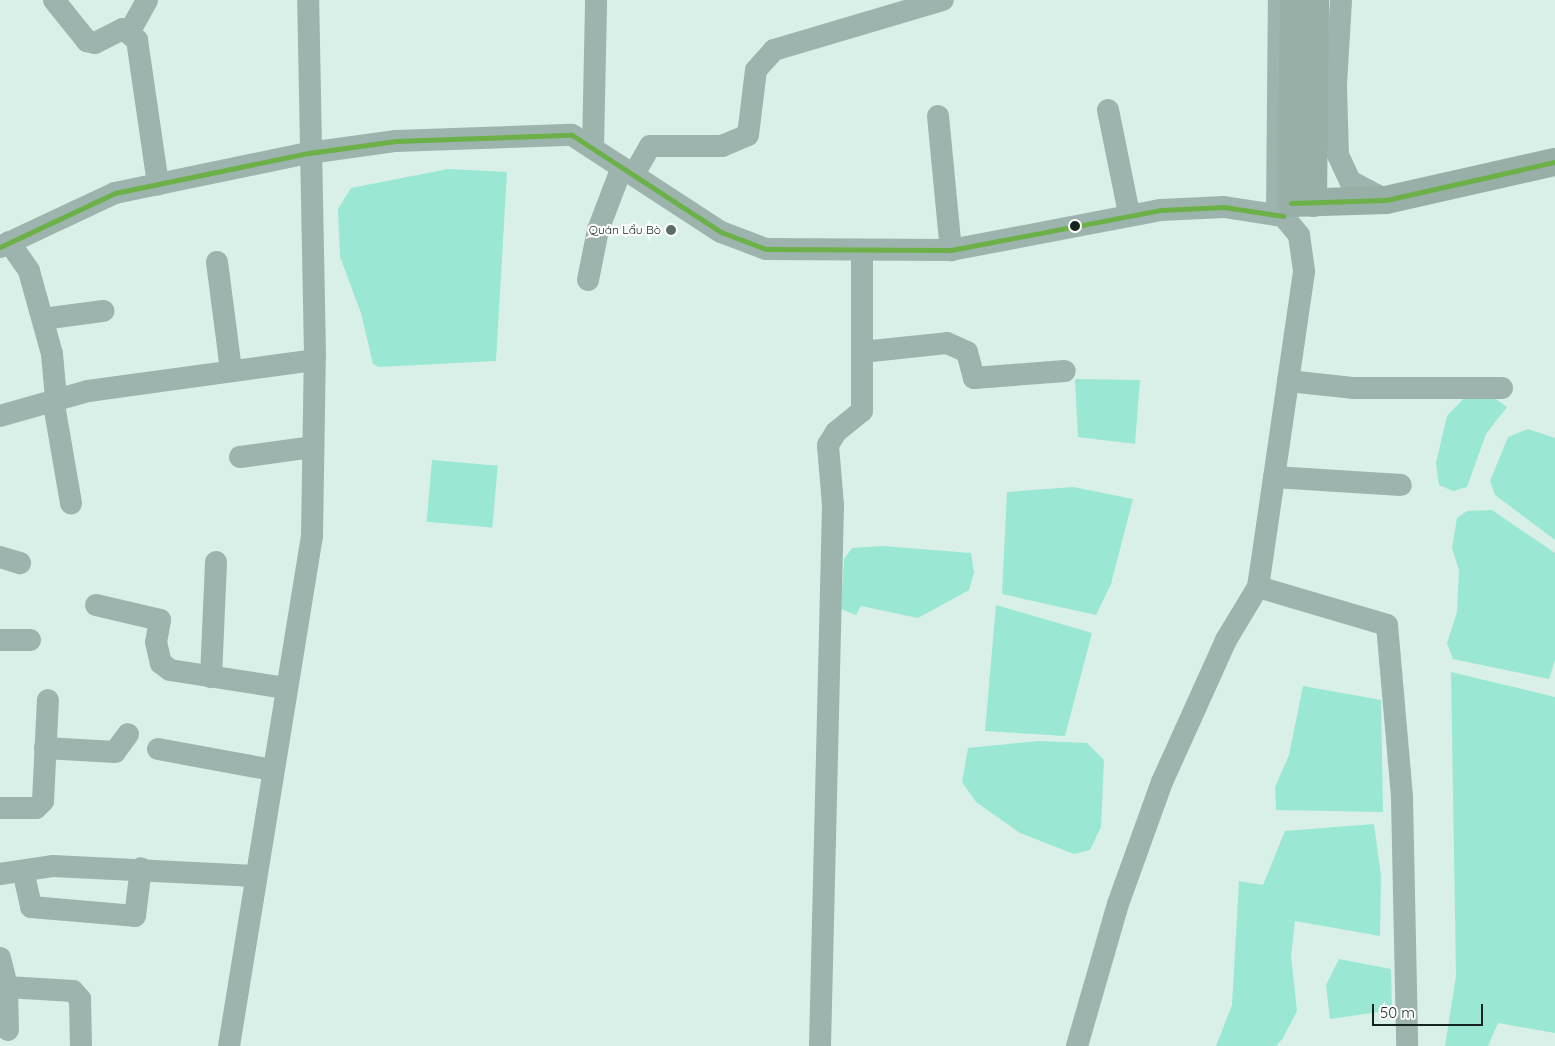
<!DOCTYPE html>
<html>
<head>
<meta charset="utf-8">
<style>
  body { margin:0 }
  #map { position:relative; width:1555px; height:1046px; overflow:hidden; background:#d8f0e8; font-family:Quicksand,sans-serif }
  div>[style] { position:absolute }
  .water>* { inset:0; background:#9ae8d3; transform-origin:0 0 }
  .minor>* { height:22px; margin:-11px; padding:0 11px; transform-origin:11px; border-radius:11px; background:#9cb4ad }
  .major>* { height:28px; margin:-14px; padding:0 14px; transform-origin:14px; border-radius:14px; background:#98afa8 }
  .bus-1>* { height:5px; margin:-2.5px; padding:0 2.5px; transform-origin:2.5px; border-radius:2.5px; background:#6cb048 }
  .dots>* { width:14px; height:14px; translate:-50% -50%; box-sizing:border-box; border:2px solid #fff; border-radius:50% }
  span { translate:-50% -50%; white-space:nowrap; text-align:center; line-height:1.15; -webkit-text-stroke:4.5px #fff; paint-order:stroke }
  .poi-label { font-size:12px; color:#142520 }
  .right { translate:-100% -50%; text-align:right }
  .scale { position:absolute; left:1372px; top:1004px; width:111px; height:22px; box-sizing:border-box; border:2px solid #142520; border-top:0; padding-left:6px; font-size:15px; line-height:18px; white-space:nowrap; color:#142520; -webkit-text-stroke:4px #fff; paint-order:stroke }
</style>
</head>
<body>
<div id="map">
  <div class="water">
    <div style="clip-path:polygon(448px 169px,507px 172px,496px 361px,379px 367px,373px 364px,361px 313px,340px 257px,338px 209px,351px 188px)"></div>
    <div style="clip-path:polygon(1075px 379px,1140px 380px,1135px 444px,1078px 437px)"></div>
    <div style="clip-path:polygon(1490px 395px,1507px 407px,1486px 434px,1467px 487px,1453px 491px,1439px 485px,1436px 463px,1447px 416px,1464px 398px)"></div>
    <div style="clip-path:polygon(1528px 429px,1555px 438px,1555px 540px,1495px 495px,1490px 481px,1508px 437px)"></div>
    <div style="left:432px;top:460px;width:66px;height:62px;rotate:5deg"></div>
    <div style="clip-path:polygon(1073px 487px,1133px 499px,1111px 584px,1096px 615px,1002px 594px,1007px 492px)"></div>
    <div style="clip-path:polygon(1492px 510px,1555px 553px,1555px 660px,1549px 679px,1453px 659px,1447px 643px,1457px 612px,1459px 570px,1452px 548px,1457px 518px,1467px 511px)"></div>
    <div style="clip-path:polygon(883px 546px,971px 553px,974px 572px,969px 590px,918px 618px,861px 606px,856px 615px,841px 609px,844px 559px,852px 548px)"></div>
    <div style="clip-path:polygon(996px 605px,1092px 633px,1065px 736px,985px 731px)"></div>
    <div style="clip-path:polygon(1451px 672px,1555px 697px,1555px 1033px,1498px 1023px,1488px 1046px,1445px 1046px,1456px 976px)"></div>
    <div style="clip-path:polygon(1303px 686px,1381px 700px,1383px 812px,1276px 810px,1275px 787px,1289px 755px)"></div>
    <div style="clip-path:polygon(1039px 741px,1087px 743px,1104px 760px,1101px 827px,1090px 850px,1074px 854px,1020px 833px,976px 802px,962px 782px,968px 748px)"></div>
    <div style="clip-path:polygon(1374px 824px,1381px 876px,1380px 936px,1295px 921px,1291px 956px,1297px 1011px,1283px 1038px,1276px 1046px,1216px 1046px,1232px 1005px,1239px 881px,1263px 885px,1285px 831px)"></div>
    <div style="clip-path:polygon(1339px 959px,1391px 969px,1392px 1010px,1330px 1019px,1326px 985px)"></div>
  </div>
  <div class="minor">
    <div style="left:54px;top:0;width:53px;rotate:51.2deg"></div>
    <div style="left:87px;top:41px;width:8px;rotate:14deg"></div>
    <div style="left:95px;top:43px;width:31px;rotate:-27deg"></div>
    <div style="left:123px;top:29px;width:18px;rotate:38deg"></div>
    <div style="left:137px;top:40px;width:146px;rotate:81.7deg"></div>
    <div style="left:1341px;top:0;width:85px;rotate:93.4deg"></div>
    <div style="left:1336px;top:85px;width:70px;rotate:88.4deg"></div>
    <div style="left:1338px;top:155px;width:29px;rotate:65deg"></div>
    <div style="left:1350px;top:181px;width:41px;rotate:27.8deg"></div>
    <div style="left:130px;top:31px;width:35px;rotate:-61deg"></div>
    <div style="left:1108px;top:110px;width:105px;rotate:78.5deg"></div>
    <div style="left:938px;top:116px;width:135px;rotate:84.5deg"></div>
    <div style="left:593px;top:148px;width:148px;rotate:-88.8deg"></div>
    <div style="left:634px;top:174px;width:32px;rotate:-60deg"></div>
    <div style="left:650px;top:146px;width:72px"></div>
    <div style="left:722px;top:146px;width:28px;rotate:-23deg"></div>
    <div style="left:748px;top:135px;width:65px;rotate:-83deg"></div>
    <div style="left:756px;top:70px;width:27px;rotate:-48deg"></div>
    <div style="left:774px;top:50px;width:176px;rotate:-16.5deg"></div>
    <div style="left:1277px;top:215px;width:215px;rotate:-89.5deg"></div>
    <div style="left:9px;top:242px;width:35px;rotate:55deg"></div>
    <div style="left:29px;top:271px;width:86px;rotate:74.5deg"></div>
    <div style="left:52px;top:354px;width:44px;rotate:84.8deg"></div>
    <div style="left:0;top:247px;width:127px;rotate:-25.2deg"></div>
    <div style="left:115px;top:193px;width:198px;rotate:-11.7deg"></div>
    <div style="left:309px;top:153px;width:88px;rotate:-7.9deg"></div>
    <div style="left:396px;top:141px;width:176px;rotate:-2deg"></div>
    <div style="left:572px;top:135px;width:178px;rotate:33.1deg"></div>
    <div style="left:721px;top:232px;width:48px;rotate:20.7deg"></div>
    <div style="left:766px;top:249px;width:185px;rotate:0.3deg"></div>
    <div style="left:951px;top:250px;width:214px;rotate:-10.8deg"></div>
    <div style="left:1161px;top:210px;width:63px;rotate:-2.7deg"></div>
    <div style="left:1224px;top:207px;width:60px;rotate:8.7deg"></div>
    <div style="left:1283px;top:216px;width:25px;rotate:50deg"></div>
    <div style="left:1299px;top:235px;width:37px;rotate:82deg"></div>
    <div style="left:1304px;top:272px;width:318px;rotate:98.3deg"></div>
    <div style="left:1258px;top:587px;width:134px;rotate:16.4deg"></div>
    <div style="left:1387px;top:625px;width:174px;rotate:85deg"></div>
    <div style="left:1402px;top:798px;width:248px;rotate:88.8deg"></div>
    <div style="left:217px;top:262px;width:109px;rotate:82.6deg"></div>
    <div style="left:588px;top:280px;width:51px;rotate:-78.7deg"></div>
    <div style="left:598px;top:230px;width:67px;rotate:-69.1deg"></div>
    <div style="left:43px;top:319px;width:61px;rotate:-7.6deg"></div>
    <div style="left:862px;top:352px;width:85px;rotate:-6deg"></div>
    <div style="left:947px;top:343px;width:22px;rotate:24deg"></div>
    <div style="left:967px;top:352px;width:27px;rotate:75deg"></div>
    <div style="left:974px;top:378px;width:91px;rotate:-4.4deg"></div>
    <div style="left:1288px;top:381px;width:65px;rotate:6.1deg"></div>
    <div style="left:1353px;top:388px;width:149px"></div>
    <div style="left:53px;top:399px;width:106px;rotate:80.2deg"></div>
    <div style="left:0;top:416px;width:91px;rotate:-15.9deg"></div>
    <div style="left:88px;top:391px;width:228px;rotate:-7.8deg"></div>
    <div style="left:240px;top:457px;width:74px;rotate:-7.8deg"></div>
    <div style="left:1274px;top:477px;width:127px;rotate:3.6deg"></div>
    <div style="left:0;top:557px;width:21px;rotate:17deg"></div>
    <div style="left:96px;top:605px;width:66px;rotate:13.2deg"></div>
    <div style="left:160px;top:620px;width:22px;rotate:100deg"></div>
    <div style="left:156px;top:642px;width:22px;rotate:77deg"></div>
    <div style="left:161px;top:663px;width:11px;rotate:38deg"></div>
    <div style="left:170px;top:670px;width:116px;rotate:8.9deg"></div>
    <div style="left:0;top:640px;width:30px"></div>
    <div style="left:211px;top:677px;width:115px;rotate:-87.5deg"></div>
    <div style="left:45px;top:748px;width:70px;rotate:3.3deg"></div>
    <div style="left:115px;top:752px;width:22px;rotate:-54deg"></div>
    <div style="left:158px;top:749px;width:116px;rotate:10.4deg"></div>
    <div style="left:0;top:808px;width:36px"></div>
    <div style="left:36px;top:808px;width:10px;rotate:-45deg"></div>
    <div style="left:43px;top:801px;width:101px;rotate:-87.2deg"></div>
    <div style="left:23px;top:871px;width:37px;rotate:77deg"></div>
    <div style="left:31px;top:907px;width:104px;rotate:4.9deg"></div>
    <div style="left:135px;top:916px;width:48px;rotate:-82.9deg"></div>
    <div style="left:0;top:874px;width:54px;rotate:-8.6deg"></div>
    <div style="left:53px;top:866px;width:203px;rotate:2.8deg"></div>
    <div style="left:0;top:958px;width:30px;rotate:76deg"></div>
    <div style="left:7px;top:987px;width:43px;rotate:88.7deg"></div>
    <div style="left:7px;top:987px;width:66px;rotate:3.5deg"></div>
    <div style="left:73px;top:991px;width:11px;rotate:49deg"></div>
    <div style="left:80px;top:999px;width:47px;rotate:88.8deg"></div>
    <div style="left:229px;top:1046px;width:517px;rotate:-80.76deg"></div>
    <div style="left:312px;top:536px;width:181px;rotate:-89.1deg"></div>
    <div style="left:315px;top:355px;width:355px;rotate:-91.1deg"></div>
    <div style="left:820px;top:1046px;width:541px;rotate:-88.62deg"></div>
    <div style="left:833px;top:505px;width:60px;rotate:-94.8deg"></div>
    <div style="left:828px;top:445px;width:15px;rotate:-58deg"></div>
    <div style="left:836px;top:432px;width:33px;rotate:-39deg"></div>
    <div style="left:862px;top:411px;width:159px;rotate:-90deg"></div>
    <div style="left:1077px;top:1046px;width:148px;rotate:-73.9deg"></div>
    <div style="left:1118px;top:904px;width:130px;rotate:-70.2deg"></div>
    <div style="left:1162px;top:782px;width:156px;rotate:-65.7deg"></div>
    <div style="left:1226px;top:640px;width:62px;rotate:-58.9deg"></div>
  </div>
  <div class="major">
    <div style="left:1294px;top:0;width:203px;rotate:90.8deg"></div>
    <div style="left:1291px;top:203px;width:95px;rotate:-1.8deg"></div>
    <div style="left:1386px;top:200px;width:173px;rotate:-12.7deg"></div>
    <div style="left:1313px;top:203px;width:203px;rotate:-89.4deg"></div>
  </div>
  <div class="bus-1">
    <div style="left:1291px;top:203px;width:95px;rotate:-1.8deg"></div>
    <div style="left:1386px;top:200px;width:173px;rotate:-12.7deg"></div>
    <div style="left:0;top:247px;width:127px;rotate:-25.2deg"></div>
    <div style="left:115px;top:193px;width:198px;rotate:-11.7deg"></div>
    <div style="left:309px;top:153px;width:88px;rotate:-7.9deg"></div>
    <div style="left:396px;top:141px;width:176px;rotate:-2deg"></div>
    <div style="left:572px;top:135px;width:178px;rotate:33.1deg"></div>
    <div style="left:721px;top:232px;width:48px;rotate:20.7deg"></div>
    <div style="left:766px;top:249px;width:185px;rotate:0.3deg"></div>
    <div style="left:951px;top:250px;width:214px;rotate:-10.8deg"></div>
    <div style="left:1161px;top:210px;width:63px;rotate:-2.7deg"></div>
    <div style="left:1224px;top:207px;width:60px;rotate:8.7deg"></div>
  </div>
  <div class="dots">
    <div style="left:1075px;top:226px;background:#142520"></div>
    <div style="left:671px;top:230px;background:#596c66"></div>
  </div>
  <div class="poi-label">
    <span class="right" style="left:661px;top:230px">Quán Lẩu Bò</span>
  </div>
  <div class="scale">50 m</div>
</div>
</body>
</html>
